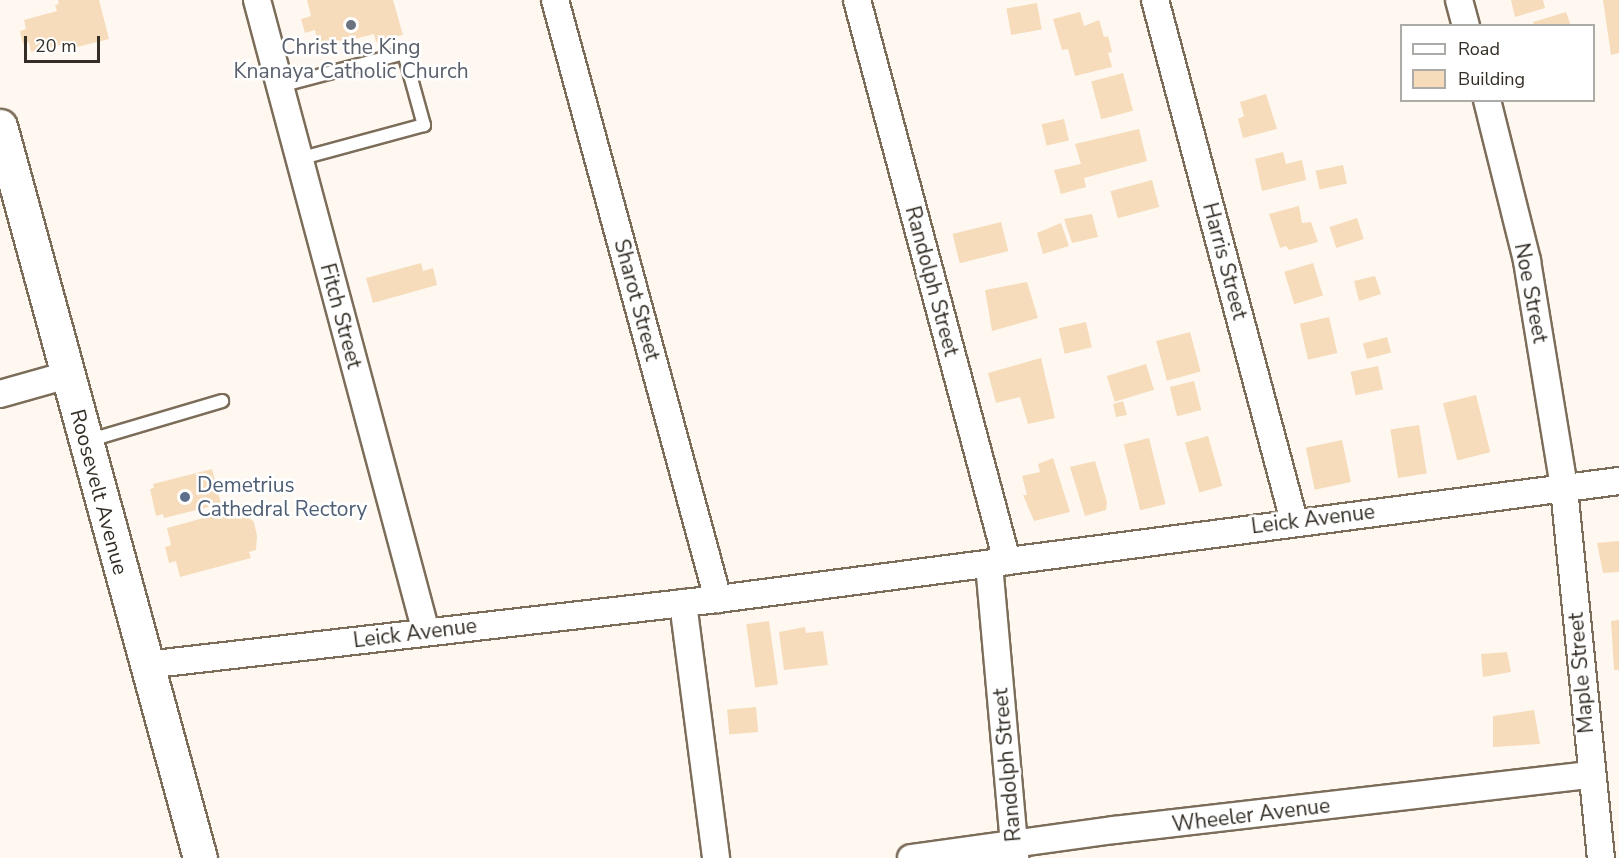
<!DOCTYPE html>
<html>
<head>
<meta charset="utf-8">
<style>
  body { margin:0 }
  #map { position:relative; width:1619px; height:858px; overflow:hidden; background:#fff8f0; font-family:"Nunito Sans",sans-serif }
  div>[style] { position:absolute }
  .building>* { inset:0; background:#f6dcbb; transform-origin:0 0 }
  .roads { filter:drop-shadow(2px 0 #7c6d5a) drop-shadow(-2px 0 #7c6d5a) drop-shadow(0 2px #7c6d5a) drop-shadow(0 -2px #7c6d5a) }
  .lane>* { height:12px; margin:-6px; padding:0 6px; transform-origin:6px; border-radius:6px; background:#fff }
  .street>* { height:26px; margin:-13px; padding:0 13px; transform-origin:13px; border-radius:13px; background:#fff }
  .secondary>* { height:33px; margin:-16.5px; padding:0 16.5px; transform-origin:16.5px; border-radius:16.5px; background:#fff }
  .dots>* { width:16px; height:16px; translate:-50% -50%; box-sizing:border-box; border:3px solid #fff; border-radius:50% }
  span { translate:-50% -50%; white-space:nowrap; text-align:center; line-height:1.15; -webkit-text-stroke:5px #fff; paint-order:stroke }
  .worship-label { font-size:21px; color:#5b616d }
  .street-label { font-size:21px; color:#332d25 }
  .service-label { font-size:21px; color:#4e5e75 }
  .left { translate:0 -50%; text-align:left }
  .legend { position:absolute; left:1400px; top:24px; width:195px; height:78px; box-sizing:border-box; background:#fff; border:2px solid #adaba8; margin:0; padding:8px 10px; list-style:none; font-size:18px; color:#332d25 }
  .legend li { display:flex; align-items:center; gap:12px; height:30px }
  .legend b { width:30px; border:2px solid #adaba8 }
  .scale { position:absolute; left:24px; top:36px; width:76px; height:27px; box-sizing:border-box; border:3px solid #332d25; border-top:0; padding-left:8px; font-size:18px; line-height:21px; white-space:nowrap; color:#332d25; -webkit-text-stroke:4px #fff; paint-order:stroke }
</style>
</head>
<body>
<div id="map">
  <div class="building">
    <div style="clip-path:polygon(58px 0,99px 0,109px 39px,73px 48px,72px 42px,31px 52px,29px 42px,23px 44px,20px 31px,26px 29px,24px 20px,57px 11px,55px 5px,59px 4px)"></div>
    <div style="clip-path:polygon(307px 0,393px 0,403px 35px,376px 42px,374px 34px,319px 48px,315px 30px,305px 33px,301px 19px,311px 16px)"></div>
    <div style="clip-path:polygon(1511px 0,1543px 0,1545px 8px,1515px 17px)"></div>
    <div style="clip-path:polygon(1603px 0,1619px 0,1619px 53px,1611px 55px)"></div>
    <div style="left:1037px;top:3px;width:27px;height:31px;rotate:80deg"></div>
    <div style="clip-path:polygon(1080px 12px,1084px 26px,1099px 20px,1104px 37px,1108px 36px,1112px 52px,1108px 53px,1112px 67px,1075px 76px,1068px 49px,1062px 50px,1053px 19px)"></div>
    <div style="clip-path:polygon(1566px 12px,1571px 26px,1534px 26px,1533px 22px)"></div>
    <div style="left:1123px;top:73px;width:39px;height:33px;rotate:75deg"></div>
    <div style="clip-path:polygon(1266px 94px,1277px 129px,1243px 138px,1238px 119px,1244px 116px,1240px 102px)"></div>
    <div style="left:1064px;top:119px;width:22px;height:23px;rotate:77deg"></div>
    <div style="clip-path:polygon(1139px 129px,1147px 161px,1084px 178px,1086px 187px,1061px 194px,1054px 170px,1081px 164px,1075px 144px)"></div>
    <div style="clip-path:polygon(1283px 152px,1286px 164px,1302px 160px,1306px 180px,1262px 191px,1255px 159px)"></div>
    <div style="left:1343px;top:165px;width:19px;height:28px;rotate:78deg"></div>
    <div style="left:1152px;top:180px;width:28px;height:43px;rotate:75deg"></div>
    <div style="clip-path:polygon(1299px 206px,1302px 223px,1311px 222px,1318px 242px,1289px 250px,1286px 246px,1280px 248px,1269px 214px)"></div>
    <div style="clip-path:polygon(1092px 214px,1098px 237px,1072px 243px,1064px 219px)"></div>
    <div style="left:1357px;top:218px;width:22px;height:29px;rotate:72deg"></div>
    <div style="left:1001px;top:222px;width:30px;height:50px;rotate:76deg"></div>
    <div style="clip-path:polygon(1061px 223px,1069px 246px,1043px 254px,1037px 233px)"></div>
    <div style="clip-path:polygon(421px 263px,423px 271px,433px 268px,437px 285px,373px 303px,366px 278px)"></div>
    <div style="left:1313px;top:263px;width:34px;height:30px;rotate:73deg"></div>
    <div style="clip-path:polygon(1375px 276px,1381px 294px,1359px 301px,1354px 281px)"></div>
    <div style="clip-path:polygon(1027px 282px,1038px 318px,992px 331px,985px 290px)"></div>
    <div style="left:1329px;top:317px;width:37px;height:30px;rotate:77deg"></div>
    <div style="left:1086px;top:322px;width:26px;height:28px;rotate:77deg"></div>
    <div style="left:1190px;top:332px;width:41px;height:35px;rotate:75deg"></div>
    <div style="left:1387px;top:337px;width:16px;height:25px;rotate:75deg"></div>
    <div style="clip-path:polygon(1041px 358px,1055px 418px,1028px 424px,1020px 397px,996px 403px,988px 373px)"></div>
    <div style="left:1146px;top:364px;width:27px;height:41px;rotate:73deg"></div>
    <div style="left:1378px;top:366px;width:24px;height:28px;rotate:78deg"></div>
    <div style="left:1194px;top:381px;width:30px;height:25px;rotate:76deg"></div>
    <div style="left:1476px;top:395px;width:59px;height:34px;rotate:76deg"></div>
    <div style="clip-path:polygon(1123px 401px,1127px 415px,1116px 417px,1113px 404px)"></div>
    <div style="left:1419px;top:425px;width:49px;height:29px;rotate:81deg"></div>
    <div style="left:1208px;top:436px;width:52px;height:24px;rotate:74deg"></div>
    <div style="left:1149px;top:438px;width:68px;height:26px;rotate:76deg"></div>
    <div style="left:1342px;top:440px;width:43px;height:37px;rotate:78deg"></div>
    <div style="clip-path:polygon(1053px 458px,1070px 512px,1034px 521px,1023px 495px,1027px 495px,1022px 476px,1040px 472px,1038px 464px)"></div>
    <div style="clip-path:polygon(1095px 461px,1107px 502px,1106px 510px,1085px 516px,1070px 467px)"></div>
    <div style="clip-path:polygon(212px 469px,221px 504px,164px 518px,163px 514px,156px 516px,150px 489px,154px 488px,153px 484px)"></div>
    <div style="clip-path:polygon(243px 504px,246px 515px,254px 522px,257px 536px,256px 550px,249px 552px,251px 558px,180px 577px,176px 561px,169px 563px,165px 547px,171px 545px,167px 528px,229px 511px,228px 508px)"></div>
    <div style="clip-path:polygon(1619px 541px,1619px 572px,1603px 573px,1597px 543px)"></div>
    <div style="clip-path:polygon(1619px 620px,1619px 670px,1614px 670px,1611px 621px)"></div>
    <div style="left:769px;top:621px;width:64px;height:23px;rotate:82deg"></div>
    <div style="clip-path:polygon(805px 627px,806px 633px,823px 631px,828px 665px,784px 670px,779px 632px)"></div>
    <div style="clip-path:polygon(1507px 652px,1511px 672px,1483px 677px,1481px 654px)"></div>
    <div style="left:756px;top:707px;width:25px;height:29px;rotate:85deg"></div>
    <div style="clip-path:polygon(1534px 710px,1540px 744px,1493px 747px,1493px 716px)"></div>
  </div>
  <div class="roads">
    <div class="lane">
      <div style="left:280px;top:86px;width:128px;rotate:-14.9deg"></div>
      <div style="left:404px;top:53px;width:75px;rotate:74.5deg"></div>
      <div style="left:424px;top:125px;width:130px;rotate:164.8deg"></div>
      <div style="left:87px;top:441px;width:141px;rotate:-16.5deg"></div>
    </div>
    <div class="street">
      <div style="left:257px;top:0;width:654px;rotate:75.03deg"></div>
      <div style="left:555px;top:0;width:621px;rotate:74.78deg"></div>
      <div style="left:857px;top:0;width:581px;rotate:75.03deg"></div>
      <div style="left:1155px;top:0;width:539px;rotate:75.06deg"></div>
      <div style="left:1459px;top:0;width:27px;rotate:75deg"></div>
      <div style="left:1487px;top:100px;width:166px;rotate:76deg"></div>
      <div style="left:1527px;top:261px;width:230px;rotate:80.7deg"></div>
      <div style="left:1564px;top:488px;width:372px;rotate:84.3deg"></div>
      <div style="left:0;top:394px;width:70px;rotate:-15.8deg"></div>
      <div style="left:989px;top:564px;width:295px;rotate:84.9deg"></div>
      <div style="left:683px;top:603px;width:257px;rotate:82.6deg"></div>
      <div style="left:146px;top:665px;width:576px;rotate:-6.58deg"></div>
      <div style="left:718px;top:599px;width:909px;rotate:-7.46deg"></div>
      <div style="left:911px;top:858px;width:205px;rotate:-7.9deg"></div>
      <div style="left:1114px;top:830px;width:479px;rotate:-6.6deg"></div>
    </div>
    <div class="secondary">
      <div style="left:0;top:126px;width:759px;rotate:74.72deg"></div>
    </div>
  </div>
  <div class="dots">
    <div style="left:351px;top:25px;background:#6b7280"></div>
    <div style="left:185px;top:497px;background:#5c6f8a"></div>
  </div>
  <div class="worship-label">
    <span style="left:351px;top:59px">Christ the King<br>Knanaya Catholic Church</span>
  </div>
  <div class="street-label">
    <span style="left:1225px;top:261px;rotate:75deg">Harris Street</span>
    <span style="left:932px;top:281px;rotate:75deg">Randolph Street</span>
    <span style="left:1531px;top:293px;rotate:79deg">Noe Street</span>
    <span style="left:637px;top:300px;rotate:75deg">Sharot Street</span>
    <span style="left:341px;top:316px;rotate:75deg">Fitch Street</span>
    <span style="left:99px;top:492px;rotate:75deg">Roosevelt Avenue</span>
    <span style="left:1313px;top:519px;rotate:-7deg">Leick Avenue</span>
    <span style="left:415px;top:633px;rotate:-7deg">Leick Avenue</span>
    <span style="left:1581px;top:673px;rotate:-95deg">Maple Street</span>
    <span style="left:1007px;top:765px;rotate:-95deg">Randolph Street</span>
    <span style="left:1251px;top:815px;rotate:-7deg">Wheeler Avenue</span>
  </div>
  <div class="service-label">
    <span class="left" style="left:197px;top:497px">Demetrius<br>Cathedral Rectory</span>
  </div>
  <ul class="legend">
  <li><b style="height:8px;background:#fff"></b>Road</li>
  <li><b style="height:16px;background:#f6dcbb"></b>Building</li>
  </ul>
  <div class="scale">20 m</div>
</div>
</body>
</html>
